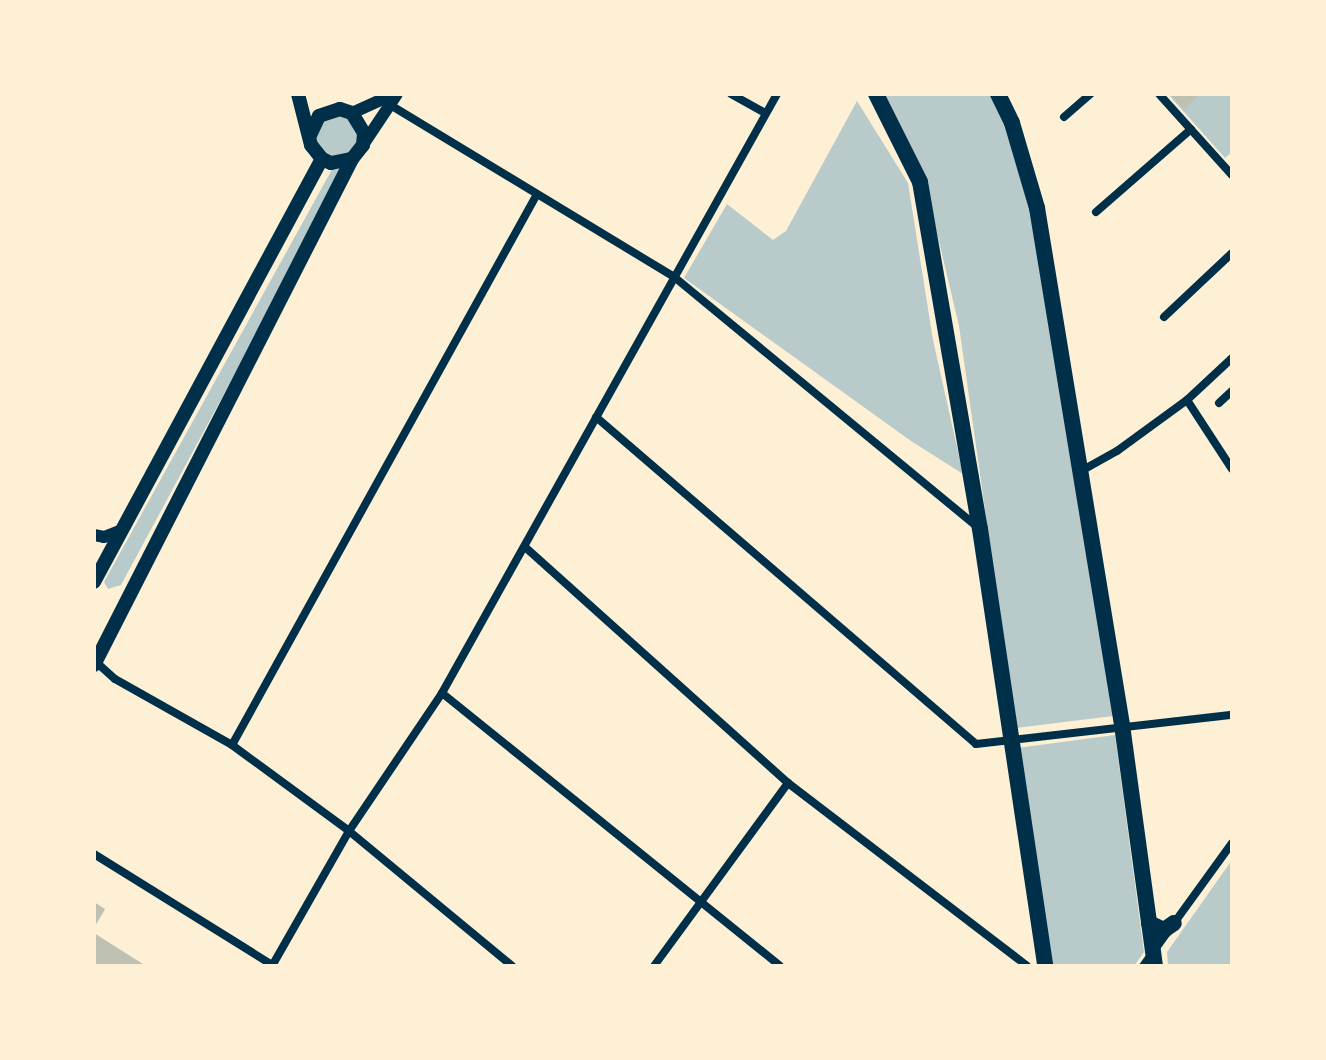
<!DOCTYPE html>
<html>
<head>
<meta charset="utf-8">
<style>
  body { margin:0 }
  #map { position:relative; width:1326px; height:1060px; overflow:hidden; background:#fdf0d5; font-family:"Exo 2",sans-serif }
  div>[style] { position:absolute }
  .green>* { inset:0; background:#b9caca }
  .round { border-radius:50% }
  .building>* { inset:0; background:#bec0b2 }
  .minor>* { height:8px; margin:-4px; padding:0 4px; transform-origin:4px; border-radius:4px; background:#003049 }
  .tertiary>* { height:12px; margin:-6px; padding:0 6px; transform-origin:6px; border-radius:6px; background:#003049 }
  .secondary>* { height:14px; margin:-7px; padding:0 7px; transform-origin:7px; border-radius:7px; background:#003049 }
  .primary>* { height:16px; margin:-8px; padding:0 8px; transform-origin:8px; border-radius:8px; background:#003049 }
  span { translate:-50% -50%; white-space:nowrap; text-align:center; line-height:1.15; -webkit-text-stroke:8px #fdf0d5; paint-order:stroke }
  .frame { position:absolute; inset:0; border:96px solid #fdf0d5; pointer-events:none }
</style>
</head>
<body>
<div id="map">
  <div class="green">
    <div style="clip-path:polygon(883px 94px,992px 94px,1007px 124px,1031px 210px,1113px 716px,1016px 728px,959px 326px,925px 182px)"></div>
    <div style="clip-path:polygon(1168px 94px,1232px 94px,1232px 152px,1225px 158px)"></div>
    <div style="clip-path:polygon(857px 101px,908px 183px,933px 340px,963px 474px,911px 441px,684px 278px,727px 204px,773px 240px,786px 231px)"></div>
    <div class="round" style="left:316px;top:116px;width:42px;height:42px"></div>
    <div style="clip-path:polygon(335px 164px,340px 166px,342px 175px,121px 585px,108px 589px,104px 582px)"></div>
    <div style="clip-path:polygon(1115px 735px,1144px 952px,1134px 966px,1053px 966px,1017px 748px)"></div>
    <div style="clip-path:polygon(1232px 860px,1232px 966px,1168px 966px,1167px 952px)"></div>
  </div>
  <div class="building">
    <div style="clip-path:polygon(1170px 94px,1200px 94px,1184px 109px)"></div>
    <div style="clip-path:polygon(94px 902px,105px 909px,94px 928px)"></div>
    <div style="clip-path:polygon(94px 933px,146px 966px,94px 966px)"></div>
  </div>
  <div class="minor">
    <div style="left:731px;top:94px;width:39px;rotate:29deg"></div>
    <div style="left:1159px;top:94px;width:109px;rotate:48deg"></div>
    <div style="left:387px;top:103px;width:334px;rotate:31.2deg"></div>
    <div style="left:673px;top:276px;width:396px;rotate:39.5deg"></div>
    <div style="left:1064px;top:117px;width:35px;rotate:-41deg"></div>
    <div style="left:1096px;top:212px;width:126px;rotate:-41.1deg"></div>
    <div style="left:1164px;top:317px;width:93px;rotate:-43.3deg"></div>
    <div style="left:1187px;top:400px;width:82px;rotate:56.9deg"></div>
    <div style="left:1219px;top:403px;width:18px;rotate:-43deg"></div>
    <div style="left:596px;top:417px;width:501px;rotate:40.71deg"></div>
    <div style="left:976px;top:744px;width:258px;rotate:-6.5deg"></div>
    <div style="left:1081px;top:471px;width:41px;rotate:-29.1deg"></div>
    <div style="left:1117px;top:451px;width:87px;rotate:-36.1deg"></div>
    <div style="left:1187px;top:400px;width:62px;rotate:-43deg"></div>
    <div style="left:525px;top:547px;width:353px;rotate:41.9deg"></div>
    <div style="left:788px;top:783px;width:301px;rotate:37.4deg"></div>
    <div style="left:96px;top:662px;width:25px;rotate:42deg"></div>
    <div style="left:115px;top:679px;width:134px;rotate:29.4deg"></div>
    <div style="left:232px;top:745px;width:145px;rotate:36.3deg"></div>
    <div style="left:349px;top:831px;width:212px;rotate:39.6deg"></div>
    <div style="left:442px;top:693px;width:434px;rotate:38.9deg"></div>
    <div style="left:232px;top:745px;width:628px;rotate:-61.03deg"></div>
    <div style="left:94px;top:854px;width:212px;rotate:31.9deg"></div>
    <div style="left:272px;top:966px;width:155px;rotate:-60.3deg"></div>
    <div style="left:349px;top:831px;width:166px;rotate:-56deg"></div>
    <div style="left:442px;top:693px;width:686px;rotate:-60.78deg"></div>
    <div style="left:654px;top:966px;width:227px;rotate:-53.8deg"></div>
    <div style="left:1143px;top:966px;width:152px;rotate:-54.1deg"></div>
  </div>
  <div class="tertiary">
    <div style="left:352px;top:113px;width:46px;rotate:-24.3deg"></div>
    <div style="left:363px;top:145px;width:61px;rotate:-56.3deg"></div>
    <div style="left:94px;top:535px;width:10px;rotate:11deg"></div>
    <div style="left:104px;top:537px;width:19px;rotate:-21deg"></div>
  </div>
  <div class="secondary">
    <div style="left:298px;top:94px;width:53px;rotate:75.7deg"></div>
    <div style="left:311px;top:145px;width:18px;rotate:52deg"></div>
    <div style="left:322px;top:159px;width:10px;rotate:24deg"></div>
    <div style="left:331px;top:163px;width:21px;rotate:-11deg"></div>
    <div style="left:352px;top:159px;width:18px;rotate:-52deg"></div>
    <div style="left:363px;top:145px;width:12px;rotate:-85deg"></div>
    <div style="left:364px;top:133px;width:23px;rotate:-121deg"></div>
    <div style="left:352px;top:113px;width:13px;rotate:-162deg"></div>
    <div style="left:340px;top:109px;width:22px;rotate:162deg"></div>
    <div style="left:319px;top:116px;width:21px;rotate:115deg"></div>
    <div style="left:94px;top:582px;width:481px;rotate:-61.7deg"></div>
    <div style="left:94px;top:665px;width:568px;rotate:-62.98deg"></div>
  </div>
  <div class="primary">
    <div style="left:876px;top:94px;width:98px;rotate:63.4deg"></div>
    <div style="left:920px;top:182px;width:352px;rotate:80.2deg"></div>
    <div style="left:980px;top:529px;width:442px;rotate:81.5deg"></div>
    <div style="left:998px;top:94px;width:32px;rotate:64deg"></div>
    <div style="left:1012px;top:123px;width:89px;rotate:73.6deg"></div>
    <div style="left:1037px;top:208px;width:524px;rotate:80.66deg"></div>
    <div style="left:1122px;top:725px;width:243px;rotate:82.2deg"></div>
    <div style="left:1149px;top:923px;width:17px;rotate:25deg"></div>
    <div style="left:1164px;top:930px;width:12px;rotate:-35deg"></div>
  </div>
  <div class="frame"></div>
</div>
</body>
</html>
